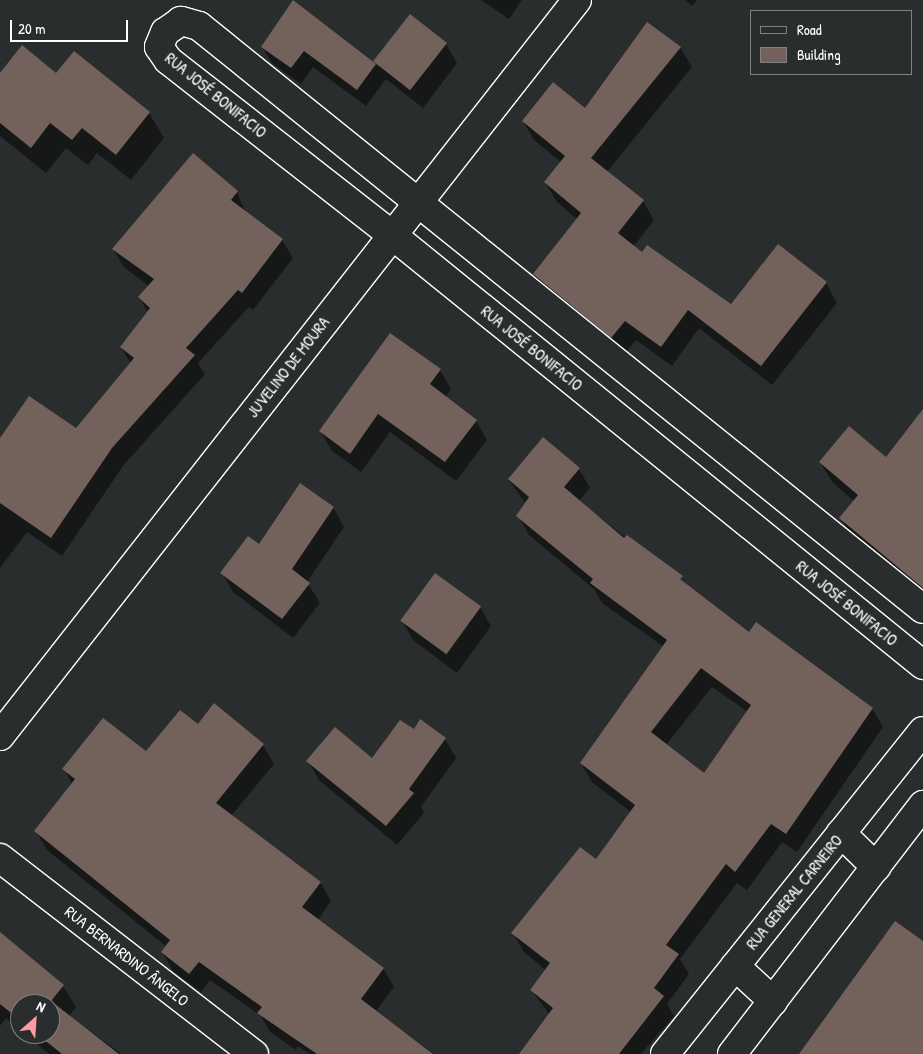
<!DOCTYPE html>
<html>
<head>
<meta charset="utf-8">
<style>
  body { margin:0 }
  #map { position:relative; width:923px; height:1054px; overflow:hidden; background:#2a2d2e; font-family:"Patrick Hand",sans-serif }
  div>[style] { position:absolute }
  .shadow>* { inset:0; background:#0007 }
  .building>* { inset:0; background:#73615b; transform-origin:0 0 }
  .roads { filter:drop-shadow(1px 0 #fff) drop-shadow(-1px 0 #fff) drop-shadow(0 1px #fff) drop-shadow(0 -1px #fff) }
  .minor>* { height:28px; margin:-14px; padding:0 14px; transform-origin:14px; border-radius:14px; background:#2a2d2e }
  span { translate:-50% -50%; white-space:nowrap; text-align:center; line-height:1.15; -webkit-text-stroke:4.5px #2a2d2e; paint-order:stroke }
  .street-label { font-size:16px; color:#fff }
  .legend { position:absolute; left:750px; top:10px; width:162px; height:65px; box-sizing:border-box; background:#2a2d2e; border:1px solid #7f8182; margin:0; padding:6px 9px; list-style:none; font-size:15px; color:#fff }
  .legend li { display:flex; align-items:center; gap:10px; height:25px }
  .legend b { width:25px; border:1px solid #7f8182 }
  .north { position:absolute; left:10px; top:994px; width:50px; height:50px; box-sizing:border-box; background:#2a2d2e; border:1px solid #7f8182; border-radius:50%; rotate:26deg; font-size:14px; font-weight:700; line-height:20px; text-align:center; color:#fff }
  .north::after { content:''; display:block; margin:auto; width:18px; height:22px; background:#ff9aa2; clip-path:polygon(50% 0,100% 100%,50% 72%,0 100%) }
  .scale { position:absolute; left:10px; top:20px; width:118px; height:22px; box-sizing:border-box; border:2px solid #fff; border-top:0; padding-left:6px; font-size:15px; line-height:18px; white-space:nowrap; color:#fff; -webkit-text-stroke:4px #2a2d2e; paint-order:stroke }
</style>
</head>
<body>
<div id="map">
  <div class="shadow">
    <div style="clip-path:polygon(481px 0,522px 0,509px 19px)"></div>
    <div style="clip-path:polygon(685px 0,697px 0,692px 6px)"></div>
    <div style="clip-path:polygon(294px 1px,378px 66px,376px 62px,446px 44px,457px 63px,423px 108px,386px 79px,366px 106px,313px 67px,301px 84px,272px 63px,262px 47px)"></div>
    <div style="clip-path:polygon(680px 47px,692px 67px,607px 172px,643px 201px,654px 220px,633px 247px,731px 306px,826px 283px,837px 303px,772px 385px,699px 328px,672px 366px,636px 340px,623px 356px,545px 294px,534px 275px,578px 220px,557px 202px,545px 182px,562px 163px,534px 140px,523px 121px,585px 110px)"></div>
    <div style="clip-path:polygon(57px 74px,149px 113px,164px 138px,131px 180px,97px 153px,88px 165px,66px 148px,46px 173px,0 136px,0 75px)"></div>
    <div style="clip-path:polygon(237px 192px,246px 213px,282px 240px,293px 258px,253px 310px,249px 307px,198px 363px,205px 374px,123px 466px,62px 556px,27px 532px,0 568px,0 439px,76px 430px,131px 364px,121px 347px,148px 313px,139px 297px,149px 286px,124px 267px,113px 249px)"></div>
    <div style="clip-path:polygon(440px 370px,451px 389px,445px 397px,476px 421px,487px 440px,456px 481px,390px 432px,361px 472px,332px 451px,321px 432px)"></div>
    <div style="clip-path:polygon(923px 411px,923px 597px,852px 538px,841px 518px,855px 502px,832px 482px,820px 462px,886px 459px)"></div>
    <div style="clip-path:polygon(evenodd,579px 469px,590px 488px,579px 501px,749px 633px,872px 708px,883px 727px,797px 852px,782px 842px,747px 890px,737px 883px,680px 959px,689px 974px,667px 1004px,674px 1016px,641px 1054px,523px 1054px,550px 1015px,531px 990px,546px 970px,524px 952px,513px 933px,596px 861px,631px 812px,592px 782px,581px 763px,664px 647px,602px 603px,594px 589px,529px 535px,518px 516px,526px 504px,509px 480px,579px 469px,712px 687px,748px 712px,704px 775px,666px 745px,712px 687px)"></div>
    <div style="clip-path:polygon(333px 507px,344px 527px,307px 582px,320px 603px,293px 638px,233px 592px,222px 573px,260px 546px)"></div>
    <div style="clip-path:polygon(480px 607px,491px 626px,457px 673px,413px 640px,402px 621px)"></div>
    <div style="clip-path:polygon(198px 726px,263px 745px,274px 764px,231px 816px,320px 882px,331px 901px,318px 920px,383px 968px,394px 987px,376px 1011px,434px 1054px,310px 1054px,298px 1046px,296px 1050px,270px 1032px,261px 1016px,210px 980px,201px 992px,173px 971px,162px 952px,167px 947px,47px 850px,36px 831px,72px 784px,64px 769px,146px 753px)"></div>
    <div style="clip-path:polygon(414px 731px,445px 739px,456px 758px,421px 807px,424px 813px,397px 845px,319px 780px,308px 761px,372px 760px)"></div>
    <div style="clip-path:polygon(0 935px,63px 986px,76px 1007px,69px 1016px,122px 1054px,49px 1054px,25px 1034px,50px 1034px,50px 1004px,20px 1004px,20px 1030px,6px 1018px,0 1026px)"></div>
  </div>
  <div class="building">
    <div style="clip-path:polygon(293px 0,376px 64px,357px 90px,304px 51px,291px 68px,261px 47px)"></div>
    <div style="left:410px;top:14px;width:47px;height:60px;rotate:38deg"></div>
    <div style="clip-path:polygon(647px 22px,681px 47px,591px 158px,644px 200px,618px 233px,642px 252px,647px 245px,731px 304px,778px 244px,827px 282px,761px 366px,688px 310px,661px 347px,625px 321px,611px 338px,533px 274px,581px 213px,544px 182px,565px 156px,522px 121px,553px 82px,585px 108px)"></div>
    <div style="clip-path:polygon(22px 45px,56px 73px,74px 51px,150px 112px,116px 155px,82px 128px,72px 140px,50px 123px,31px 148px,0 123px,0 73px)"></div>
    <div style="clip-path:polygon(193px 153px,238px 191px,231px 200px,283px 239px,242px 293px,238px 290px,186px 348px,195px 355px,112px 448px,51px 538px,0 503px,0 438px,29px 396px,76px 428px,134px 358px,120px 347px,150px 308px,138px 297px,154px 279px,112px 249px)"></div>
    <div style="clip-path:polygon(390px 333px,441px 369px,430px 384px,477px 420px,445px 462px,378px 414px,350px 454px,319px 431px)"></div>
    <div style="clip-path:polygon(923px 409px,923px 588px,839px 518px,858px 495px,819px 462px,849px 426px,886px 457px)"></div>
    <div style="clip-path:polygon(evenodd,543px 437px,580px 468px,564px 487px,624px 538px,627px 535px,683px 576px,680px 579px,749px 632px,756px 622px,873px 708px,786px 834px,771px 824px,735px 872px,726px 864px,666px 945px,679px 954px,654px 988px,664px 996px,619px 1054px,519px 1054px,553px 1008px,530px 990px,550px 963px,511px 933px,580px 847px,596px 859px,635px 805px,580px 763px,667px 640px,590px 583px,593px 579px,516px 516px,529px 497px,508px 479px,543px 437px,701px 668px,751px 705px,704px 773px,651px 732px,701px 668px)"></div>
    <div style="clip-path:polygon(300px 483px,334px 507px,292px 569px,310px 583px,282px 619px,220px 573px,248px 536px,259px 544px)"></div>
    <div style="left:435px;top:573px;width:57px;height:59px;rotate:36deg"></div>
    <div style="clip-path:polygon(214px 703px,264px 744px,216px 803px,321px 882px,302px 907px,384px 968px,361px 999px,433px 1054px,317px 1054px,257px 1013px,262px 1007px,199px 962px,189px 974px,161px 952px,170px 940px,34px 831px,75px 779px,62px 769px,103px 718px,146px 751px,180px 710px,198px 724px)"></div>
    <div style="clip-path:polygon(420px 719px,446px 738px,409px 789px,414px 793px,386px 826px,306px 761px,335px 727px,372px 758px,400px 720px,414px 729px)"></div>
    <div style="clip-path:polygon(895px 921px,923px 941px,923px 1054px,799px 1054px)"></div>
    <div style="clip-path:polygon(0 932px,64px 985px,51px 1001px,119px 1054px,62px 1054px,37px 1034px,50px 1034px,50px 1004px,20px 1004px,20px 1020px,0 1004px)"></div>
  </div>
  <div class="roads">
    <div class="minor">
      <div style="left:923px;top:609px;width:930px;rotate:-141.16deg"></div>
      <div style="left:199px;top:26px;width:19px;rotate:-164deg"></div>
      <div style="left:181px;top:21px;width:19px;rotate:145deg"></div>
      <div style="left:165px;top:32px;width:16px;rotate:112deg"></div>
      <div style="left:159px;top:47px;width:16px;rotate:55deg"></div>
      <div style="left:168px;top:60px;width:283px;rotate:38deg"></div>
      <div style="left:391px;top:234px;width:685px;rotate:39.01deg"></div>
      <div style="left:0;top:736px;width:935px;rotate:-51.9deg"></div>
      <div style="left:841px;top:833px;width:49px;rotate:44.2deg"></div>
      <div style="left:0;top:858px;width:321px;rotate:37.7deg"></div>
      <div style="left:735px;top:966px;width:52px;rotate:42.6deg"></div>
      <div style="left:665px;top:1054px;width:413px;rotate:-51.4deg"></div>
      <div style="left:732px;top:1054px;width:314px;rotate:-52.5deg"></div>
    </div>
  </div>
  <div class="street-label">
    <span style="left:216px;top:95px;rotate:39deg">RUA JOSÉ BONIFACIO</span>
    <span style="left:532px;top:348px;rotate:39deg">RUA JOSÉ BONIFACIO</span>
    <span style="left:288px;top:367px;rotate:-52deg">JUVELINO DE MOURA</span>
    <span style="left:847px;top:603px;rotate:39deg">RUA JOSÉ BONIFACIO</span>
    <span style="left:794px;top:892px;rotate:-51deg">RUA GENERAL CARNEIRO</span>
    <span style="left:127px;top:956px;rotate:38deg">RUA BERNARDINO ÂNGELO</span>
  </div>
  <ul class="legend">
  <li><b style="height:6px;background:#2a2d2e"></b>Road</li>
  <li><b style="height:14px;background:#73615b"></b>Building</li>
  </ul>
  <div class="north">N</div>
  <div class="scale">20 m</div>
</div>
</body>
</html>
